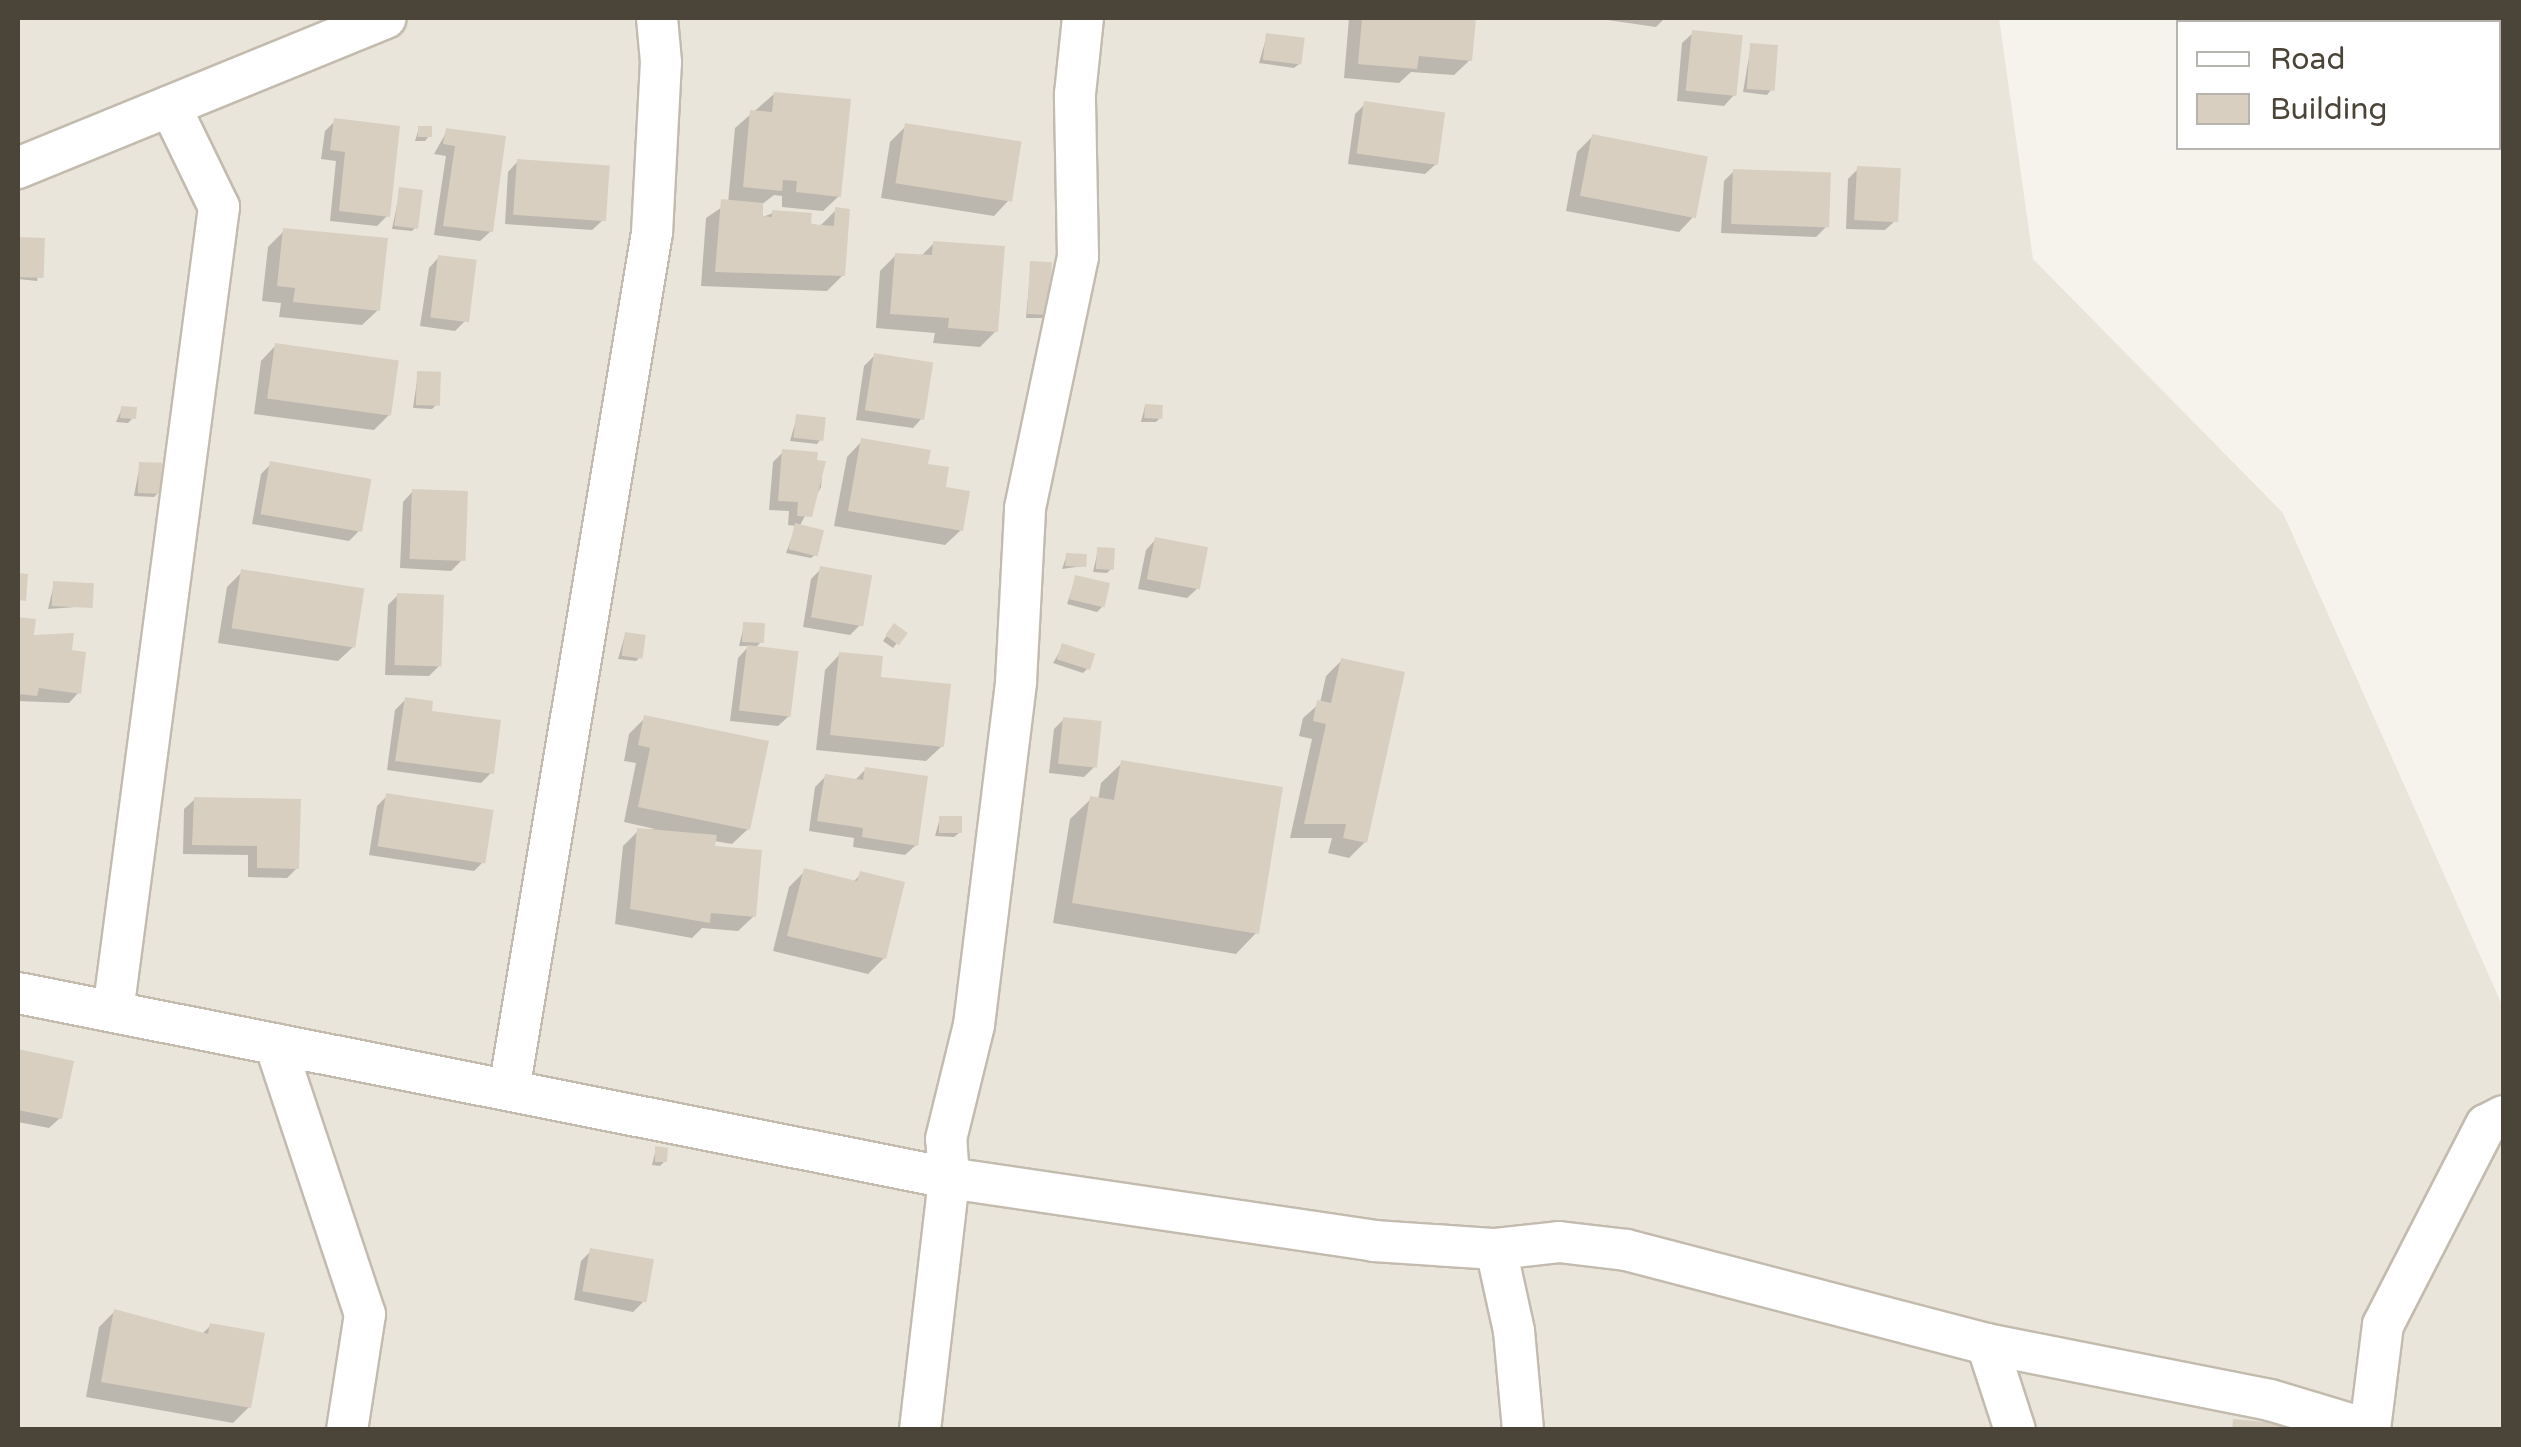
<!DOCTYPE html>
<html>
<head>
<meta charset="utf-8">
<style>
  body { margin:0 }
  #map { position:relative; width:2521px; height:1447px; overflow:hidden; background:#f6f3ec; font-family:"Varela Round",sans-serif }
  div>[style] { position:absolute }
  .residential>* { inset:0; background:#eae5da }
  .shadow>* { inset:0; background:#0003 }
  .building>* { inset:0; background:#d8cfc1; transform-origin:0 0 }
  .roads { filter:drop-shadow(2px 0 #c2bbae) drop-shadow(-2px 0 #c2bbae) drop-shadow(0 2px #c2bbae) drop-shadow(0 -2px #c2bbae) }
  .minor>* { height:40px; margin:-20px; padding:0 20px; transform-origin:20px; border-radius:20px; background:#fff }
  span { translate:-50% -50%; white-space:nowrap; text-align:center; line-height:1.15; -webkit-text-stroke:8px #fff; paint-order:stroke }
  .frame { position:absolute; inset:0; border:20px solid #4b4439; pointer-events:none }
  .legend { position:absolute; left:2176px; top:20px; width:325px; height:130px; box-sizing:border-box; background:#fff; border:2px solid #b7b4b0; margin:0; padding:12px 18px; list-style:none; font-size:30px; color:#4b4439 }
  .legend li { display:flex; align-items:center; gap:20px; height:50px }
  .legend b { width:50px; border:2px solid #b7b4b0 }
</style>
</head>
<body>
<div id="map">
  <div class="residential">
    <div style="clip-path:polygon(18px 18px,1999px 18px,2033px 259px,2283px 513px,2503px 1007px,2503px 1429px,18px 1429px)"></div>
  </div>
  <div class="shadow">
    <div style="clip-path:polygon(1349px 18px,1474px 18px,1470px 60px,1454px 75px,1411px 72px,1399px 83px,1344px 78px)"></div>
    <div style="clip-path:polygon(1594px 18px,1665px 18px,1656px 27px)"></div>
    <div style="clip-path:polygon(1693px 33px,1734px 95px,1724px 106px,1677px 101px,1682px 43px)"></div>
    <div style="clip-path:polygon(1267px 35px,1299px 64px,1294px 68px,1259px 63px)"></div>
    <div style="clip-path:polygon(1751px 45px,1771px 90px,1767px 95px,1743px 92px)"></div>
    <div style="clip-path:polygon(774px 94px,839px 196px,823px 211px,782px 207px,782px 196px,774px 195px,761px 205px,760px 218px,773px 213px,820px 226px,836px 210px,843px 275px,827px 291px,701px 286px,706px 218px,728px 203px,735px 128px)"></div>
    <div style="clip-path:polygon(1365px 104px,1436px 164px,1425px 174px,1348px 164px,1355px 114px)"></div>
    <div style="clip-path:polygon(335px 121px,387px 216px,377px 226px,330px 221px,336px 161px,321px 159px,325px 131px)"></div>
    <div style="clip-path:polygon(906px 126px,1009px 200px,994px 216px,881px 198px,890px 142px)"></div>
    <div style="clip-path:polygon(419px 128px,429px 136px,425px 141px,415px 141px)"></div>
    <div style="clip-path:polygon(447px 131px,503px 139px,491px 231px,480px 241px,434px 235px,446px 156px,434px 154px)"></div>
    <div style="clip-path:polygon(1592px 137px,1694px 216px,1679px 232px,1566px 211px,1577px 152px)"></div>
    <div style="clip-path:polygon(518px 161px,603px 220px,592px 230px,505px 224px,508px 172px)"></div>
    <div style="clip-path:polygon(1858px 169px,1896px 220px,1885px 230px,1846px 229px,1848px 179px)"></div>
    <div style="clip-path:polygon(1734px 171px,1826px 227px,1816px 237px,1721px 233px,1724px 181px)"></div>
    <div style="clip-path:polygon(400px 190px,416px 227px,412px 231px,392px 229px)"></div>
    <div style="clip-path:polygon(284px 231px,378px 310px,362px 325px,279px 317px,281px 303px,262px 301px,268px 247px)"></div>
    <div style="clip-path:polygon(18px 239px,43px 241px,37px 281px,18px 279px)"></div>
    <div style="clip-path:polygon(934px 243px,996px 331px,980px 347px,933px 343px,935px 333px,876px 328px,880px 271px,896px 255px,920px 257px)"></div>
    <div style="clip-path:polygon(439px 257px,465px 321px,455px 331px,420px 326px,429px 268px)"></div>
    <div style="clip-path:polygon(1031px 264px,1049px 314px,1045px 318px,1026px 318px)"></div>
    <div style="clip-path:polygon(276px 345px,389px 415px,374px 430px,254px 414px,261px 361px)"></div>
    <div style="clip-path:polygon(874px 356px,923px 417px,913px 428px,856px 420px,864px 366px)"></div>
    <div style="clip-path:polygon(418px 374px,437px 404px,432px 409px,413px 408px)"></div>
    <div style="clip-path:polygon(1145px 406px,1160px 418px,1156px 422px,1141px 422px)"></div>
    <div style="clip-path:polygon(122px 408px,132px 419px,128px 423px,116px 422px)"></div>
    <div style="clip-path:polygon(797px 417px,821px 439px,817px 444px,790px 441px)"></div>
    <div style="clip-path:polygon(862px 441px,925px 466px,961px 530px,945px 545px,834px 526px,847px 457px)"></div>
    <div style="clip-path:polygon(783px 452px,823px 463px,821px 487px,799px 527px,816px 554px,811px 558px,786px 553px,796px 526px,788px 525px,789px 511px,769px 510px,773px 462px)"></div>
    <div style="clip-path:polygon(140px 464px,159px 492px,154px 497px,134px 496px)"></div>
    <div style="clip-path:polygon(271px 464px,360px 530px,349px 541px,252px 524px,261px 474px)"></div>
    <div style="clip-path:polygon(413px 491px,461px 561px,451px 571px,400px 568px,403px 502px)"></div>
    <div style="clip-path:polygon(1156px 539px,1198px 588px,1187px 598px,1138px 589px,1146px 550px)"></div>
    <div style="clip-path:polygon(1098px 550px,1112px 568px,1107px 573px,1093px 572px)"></div>
    <div style="clip-path:polygon(1067px 555px,1083px 566px,1062px 569px)"></div>
    <div style="clip-path:polygon(821px 569px,860px 625px,850px 635px,803px 627px,811px 579px)"></div>
    <div style="clip-path:polygon(242px 572px,354px 646px,338px 661px,218px 643px,227px 587px)"></div>
    <div style="clip-path:polygon(1076px 578px,1102px 607px,1097px 612px,1067px 604px)"></div>
    <div style="clip-path:polygon(54px 584px,90px 606px,48px 609px)"></div>
    <div style="clip-path:polygon(398px 595px,439px 666px,429px 676px,385px 675px,388px 605px)"></div>
    <div style="clip-path:polygon(18px 621px,33px 622px,31px 637px,69px 652px,79px 692px,69px 703px,18px 701px)"></div>
    <div style="clip-path:polygon(744px 625px,761px 642px,755px 648px,789px 716px,778px 726px,730px 721px,738px 658px,749px 646px,739px 646px)"></div>
    <div style="clip-path:polygon(890px 631px,897px 643px,893px 648px,883px 641px)"></div>
    <div style="clip-path:polygon(625px 635px,640px 657px,636px 661px,618px 659px)"></div>
    <div style="clip-path:polygon(1063px 646px,1087px 669px,1083px 673px,1053px 663px)"></div>
    <div style="clip-path:polygon(840px 654px,879px 679px,942px 746px,926px 761px,816px 750px,825px 670px)"></div>
    <div style="clip-path:polygon(1341px 661px,1365px 842px,1349px 858px,1328px 853px,1332px 838px,1290px 838px,1312px 739px,1299px 736px,1303px 718px,1320px 703px,1326px 676px)"></div>
    <div style="clip-path:polygon(405px 700px,491px 773px,481px 783px,387px 770px,395px 710px)"></div>
    <div style="clip-path:polygon(645px 718px,748px 829px,732px 844px,714px 841px,713px 848px,754px 916px,738px 931px,702px 928px,692px 938px,615px 924px,623px 846px,638px 831px,655px 829px,624px 822px,636px 763px,624px 761px,629px 734px)"></div>
    <div style="clip-path:polygon(1064px 719px,1094px 767px,1084px 777px,1049px 773px,1054px 729px)"></div>
    <div style="clip-path:polygon(1122px 763px,1256px 933px,1236px 954px,1053px 923px,1070px 819px,1091px 799px,1098px 800px,1101px 783px)"></div>
    <div style="clip-path:polygon(865px 770px,916px 845px,905px 855px,853px 847px,854px 838px,809px 831px,815px 787px,825px 777px,854px 781px)"></div>
    <div style="clip-path:polygon(387px 796px,484px 861px,474px 871px,369px 855px,377px 806px)"></div>
    <div style="clip-path:polygon(195px 799px,297px 868px,287px 878px,248px 877px,248px 855px,183px 854px,184px 809px)"></div>
    <div style="clip-path:polygon(940px 818px,959px 833px,954px 837px,935px 836px)"></div>
    <div style="clip-path:polygon(805px 871px,852px 883px,861px 874px,884px 958px,868px 974px,773px 951px,789px 887px)"></div>
    <div style="clip-path:polygon(18px 1052px,71px 1063px,60px 1118px,49px 1128px,18px 1122px)"></div>
    <div style="clip-path:polygon(656px 1149px,665px 1161px,660px 1166px,652px 1165px)"></div>
    <div style="clip-path:polygon(591px 1251px,644px 1301px,633px 1312px,574px 1300px,581px 1261px)"></div>
    <div style="clip-path:polygon(114px 1312px,201px 1335px,210px 1326px,249px 1407px,233px 1423px,86px 1397px,99px 1327px)"></div>
  </div>
  <div class="building">
    <div style="clip-path:polygon(1362px 18px,1476px 18px,1472px 61px,1419px 56px,1417px 69px,1358px 64px)"></div>
    <div style="left:1692px;top:30px;width:51px;height:61px;rotate:6deg"></div>
    <div style="left:1266px;top:33px;width:39px;height:27px;rotate:7deg"></div>
    <div style="left:1750px;top:43px;width:28px;height:46px;rotate:4deg"></div>
    <div style="clip-path:polygon(774px 92px,851px 99px,841px 197px,796px 192px,797px 181px,783px 180px,782px 191px,743px 187px,750px 110px,772px 112px)"></div>
    <div style="left:1364px;top:101px;width:82px;height:53px;rotate:8deg"></div>
    <div style="clip-path:polygon(334px 118px,400px 126px,390px 217px,339px 211px,345px 152px,330px 150px)"></div>
    <div style="left:905px;top:123px;width:118px;height:61px;rotate:9deg"></div>
    <div style="left:418px;top:126px;width:14px;height:11px"></div>
    <div style="clip-path:polygon(446px 128px,506px 136px,493px 232px,443px 226px,455px 146px,443px 144px)"></div>
    <div style="left:1592px;top:134px;width:118px;height:63px;rotate:11deg"></div>
    <div style="left:517px;top:159px;width:93px;height:56px;rotate:4deg"></div>
    <div style="left:1857px;top:166px;width:44px;height:54px;rotate:3deg"></div>
    <div style="left:1733px;top:169px;width:98px;height:55px;rotate:2deg"></div>
    <div style="left:399px;top:187px;width:24px;height:39px;rotate:7deg"></div>
    <div style="clip-path:polygon(721px 199px,763px 203px,763px 216px,772px 217px,772px 210px,812px 213px,811px 224px,834px 226px,835px 207px,850px 209px,845px 276px,715px 272px)"></div>
    <div style="clip-path:polygon(283px 228px,388px 238px,380px 311px,293px 302px,295px 288px,277px 286px)"></div>
    <div style="left:18px;top:237px;width:27px;height:40px;rotate:2deg"></div>
    <div style="clip-path:polygon(933px 241px,1005px 246px,998px 332px,948px 328px,949px 318px,890px 314px,895px 253px,932px 255px)"></div>
    <div style="left:438px;top:255px;width:39px;height:63px;rotate:7deg"></div>
    <div style="left:1030px;top:261px;width:22px;height:53px;rotate:3deg"></div>
    <div style="left:275px;top:343px;width:125px;height:56px;rotate:8deg"></div>
    <div style="left:874px;top:353px;width:60px;height:58px;rotate:9deg"></div>
    <div style="left:417px;top:371px;width:24px;height:34px;rotate:2deg"></div>
    <div style="left:1145px;top:404px;width:18px;height:14px;rotate:3deg"></div>
    <div style="left:121px;top:406px;width:16px;height:12px;rotate:4deg"></div>
    <div style="left:796px;top:414px;width:30px;height:24px;rotate:6deg"></div>
    <div style="clip-path:polygon(861px 438px,931px 450px,928px 464px,949px 467px,946px 487px,970px 491px,963px 531px,848px 511px)"></div>
    <div style="clip-path:polygon(782px 449px,818px 452px,817px 460px,826px 461px,812px 517px,797px 516px,798px 502px,778px 501px)"></div>
    <div style="left:270px;top:461px;width:103px;height:54px;rotate:10deg"></div>
    <div style="left:139px;top:462px;width:23px;height:31px;rotate:2deg"></div>
    <div style="left:412px;top:489px;width:56px;height:70px;rotate:2deg"></div>
    <div style="left:795px;top:523px;width:30px;height:27px;rotate:14deg"></div>
    <div style="left:1155px;top:537px;width:54px;height:43px;rotate:11deg"></div>
    <div style="left:1097px;top:547px;width:18px;height:22px;rotate:3deg"></div>
    <div style="left:1066px;top:553px;width:21px;height:13px;rotate:3deg"></div>
    <div style="left:820px;top:566px;width:53px;height:52px;rotate:10deg"></div>
    <div style="left:241px;top:569px;width:125px;height:60px;rotate:9deg"></div>
    <div style="clip-path:polygon(18px 573px,28px 574px,26px 601px,18px 600px)"></div>
    <div style="left:1075px;top:575px;width:36px;height:25px;rotate:13deg"></div>
    <div style="left:53px;top:581px;width:41px;height:25px;rotate:3deg"></div>
    <div style="left:397px;top:593px;width:47px;height:72px;rotate:2deg"></div>
    <div style="clip-path:polygon(18px 617px,36px 619px,34px 635px,74px 633px,72px 650px,86px 652px,81px 694px,39px 688px,37px 696px,18px 694px)"></div>
    <div style="left:743px;top:622px;width:22px;height:20px;rotate:3deg"></div>
    <div style="left:894px;top:623px;width:17px;height:15px;rotate:36deg"></div>
    <div style="left:625px;top:632px;width:21px;height:24px;rotate:8deg"></div>
    <div style="left:1062px;top:643px;width:35px;height:17px;rotate:18deg"></div>
    <div style="left:747px;top:645px;width:52px;height:66px;rotate:7deg"></div>
    <div style="clip-path:polygon(839px 652px,883px 656px,881px 677px,951px 684px,944px 747px,830px 735px)"></div>
    <div style="clip-path:polygon(1341px 658px,1405px 672px,1367px 843px,1343px 838px,1346px 824px,1304px 824px,1326px 724px,1313px 721px,1317px 700px,1331px 703px)"></div>
    <div style="clip-path:polygon(405px 697px,433px 701px,432px 711px,501px 720px,494px 774px,395px 761px)"></div>
    <div style="clip-path:polygon(644px 715px,769px 741px,750px 830px,638px 807px,650px 748px,638px 745px)"></div>
    <div style="left:1063px;top:717px;width:39px;height:47px;rotate:6deg"></div>
    <div style="clip-path:polygon(1121px 760px,1283px 787px,1259px 934px,1072px 903px,1090px 796px,1114px 800px)"></div>
    <div style="clip-path:polygon(865px 767px,928px 776px,918px 846px,862px 837px,863px 828px,817px 821px,825px 774px,863px 780px)"></div>
    <div style="left:386px;top:793px;width:109px;height:54px;rotate:9deg"></div>
    <div style="clip-path:polygon(194px 797px,301px 799px,299px 869px,257px 868px,257px 846px,192px 845px)"></div>
    <div style="left:939px;top:816px;width:23px;height:17px"></div>
    <div style="clip-path:polygon(637px 828px,717px 835px,715px 846px,762px 850px,756px 917px,711px 913px,710px 923px,630px 909px)"></div>
    <div style="clip-path:polygon(804px 868px,857px 881px,860px 871px,905px 882px,886px 959px,787px 936px)"></div>
    <div style="clip-path:polygon(18px 1049px,74px 1061px,62px 1119px,18px 1110px)"></div>
    <div style="clip-path:polygon(655px 1146px,668px 1148px,667px 1162px,655px 1162px)"></div>
    <div style="left:590px;top:1248px;width:65px;height:44px;rotate:10deg"></div>
    <div style="clip-path:polygon(114px 1309px,208px 1334px,210px 1323px,265px 1333px,251px 1408px,101px 1382px)"></div>
    <div style="clip-path:polygon(2233px 1419px,2288px 1424px,2287px 1430px,2232px 1430px)"></div>
  </div>
  <div class="roads">
    <div class="minor">
      <div style="left:18px;top:168px;width:397px;rotate:-22.2deg"></div>
      <div style="left:18px;top:993px;width:949px;rotate:11.24deg"></div>
      <div style="left:949px;top:1178px;width:430px;rotate:8.4deg"></div>
      <div style="left:1374px;top:1241px;width:122px;rotate:3.8deg"></div>
      <div style="left:1496px;top:1249px;width:63px;rotate:-6.3deg"></div>
      <div style="left:1559px;top:1242px;width:67px;rotate:6.8deg"></div>
      <div style="left:1626px;top:1250px;width:373px;rotate:14.6deg"></div>
      <div style="left:1987px;top:1344px;width:288px;rotate:11.2deg"></div>
      <div style="left:2270px;top:1400px;width:104px;rotate:16.7deg"></div>
      <div style="left:113px;top:1012px;width:812px;rotate:-82.5deg"></div>
      <div style="left:219px;top:207px;width:112px;rotate:-115.9deg"></div>
      <div style="left:275px;top:1044px;width:285px;rotate:71.6deg"></div>
      <div style="left:365px;top:1314px;width:117px;rotate:98.8deg"></div>
      <div style="left:509px;top:1090px;width:869px;rotate:-80.53deg"></div>
      <div style="left:652px;top:233px;width:171px;rotate:-87deg"></div>
      <div style="left:661px;top:62px;width:44px;rotate:-95.2deg"></div>
      <div style="left:1496px;top:1249px;width:84px;rotate:77.6deg"></div>
      <div style="left:1514px;top:1331px;width:99px;rotate:84.8deg"></div>
      <div style="left:1987px;top:1344px;width:90px;rotate:72deg"></div>
      <div style="left:2370px;top:1429px;width:105px;rotate:-82.9deg"></div>
      <div style="left:2383px;top:1325px;width:225px;rotate:-62.8deg"></div>
      <div style="left:2486px;top:1125px;width:20px;rotate:-27deg"></div>
      <div style="left:920px;top:1430px;width:254px;rotate:-83.4deg"></div>
      <div style="left:949px;top:1178px;width:39px;rotate:-94deg"></div>
      <div style="left:946px;top:1139px;width:117px;rotate:-76.2deg"></div>
      <div style="left:974px;top:1025px;width:346px;rotate:-83deg"></div>
      <div style="left:1016px;top:682px;width:174px;rotate:-87deg"></div>
      <div style="left:1025px;top:508px;width:257px;rotate:-78.1deg"></div>
      <div style="left:1078px;top:257px;width:163px;rotate:-91.1deg"></div>
      <div style="left:1075px;top:94px;width:76px;rotate:-84deg"></div>
    </div>
  </div>
  <div class="frame"></div>
  <ul class="legend">
  <li><b style="height:12px;background:#fff"></b>Road</li>
  <li><b style="height:28px;background:#d8cfc1"></b>Building</li>
  </ul>
</div>
</body>
</html>
